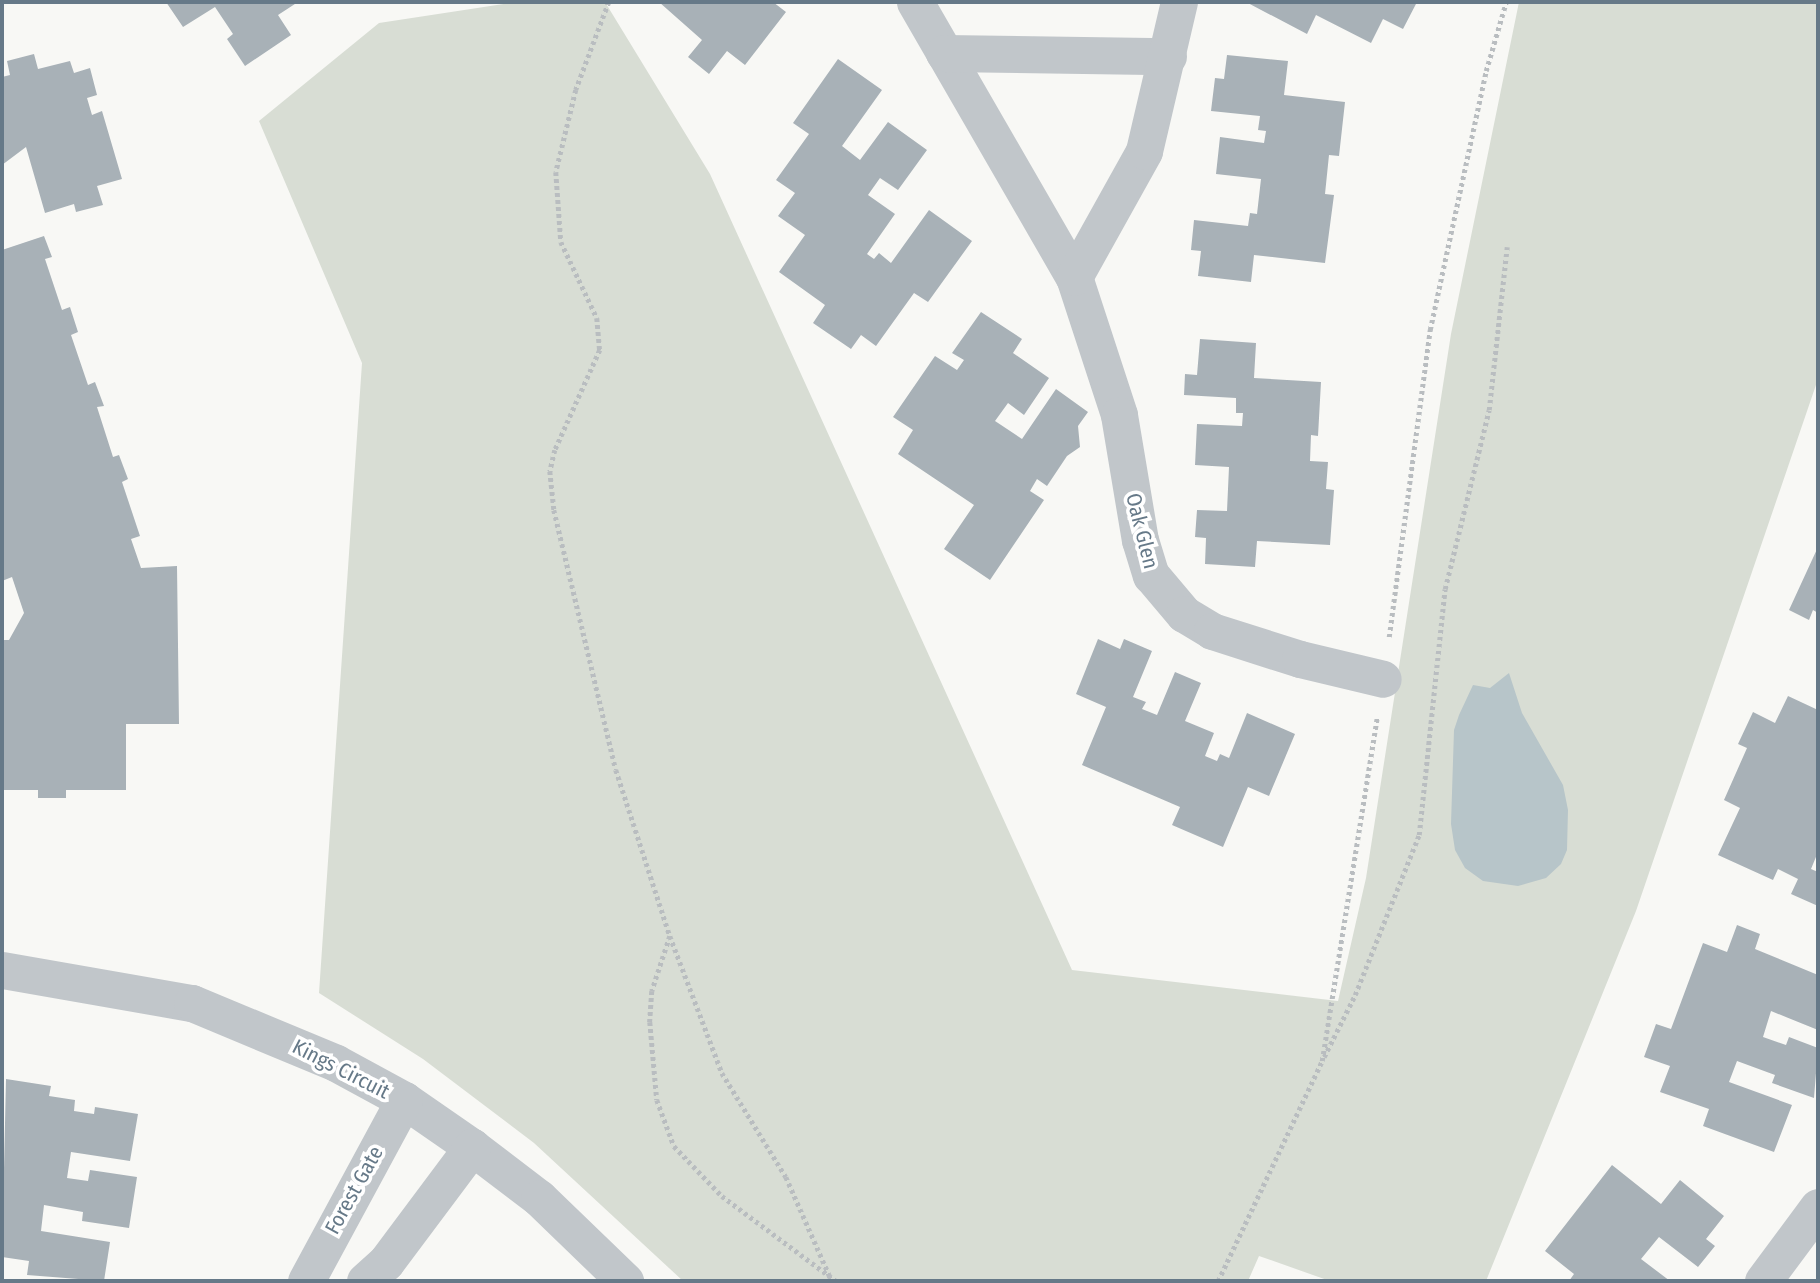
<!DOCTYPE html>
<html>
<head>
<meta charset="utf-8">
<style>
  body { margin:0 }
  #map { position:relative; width:1820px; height:1283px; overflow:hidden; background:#f8f8f5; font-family:"Fira Sans Condensed",sans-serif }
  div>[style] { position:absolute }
  .green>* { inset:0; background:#d8ddd4 }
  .water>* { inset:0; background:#b7c5c9 }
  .building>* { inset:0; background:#a8b1b7 }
  .path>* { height:4.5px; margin-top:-2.25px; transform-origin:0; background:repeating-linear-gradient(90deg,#b9bdc0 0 3.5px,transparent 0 7px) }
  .street>* { height:37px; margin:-18.5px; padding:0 18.5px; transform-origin:18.5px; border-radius:18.5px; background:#c1c6ca }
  span { translate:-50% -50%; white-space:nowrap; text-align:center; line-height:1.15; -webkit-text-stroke:7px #fff; paint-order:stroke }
  .street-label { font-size:21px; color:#667988 }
  .frame { position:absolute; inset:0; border:4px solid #667988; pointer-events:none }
</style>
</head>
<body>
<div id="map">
  <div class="green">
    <div style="clip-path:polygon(517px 2px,605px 2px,710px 174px,1072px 970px,1338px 1001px,1366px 878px,1451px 334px,1519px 2px,1818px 2px,1818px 379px,1636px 911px,1486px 1281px,1330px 1281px,1259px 1256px,1248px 1281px,683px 1281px,534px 1143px,423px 1059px,319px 993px,362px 363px,259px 121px,379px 23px)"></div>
  </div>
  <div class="water">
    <div style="clip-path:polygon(1509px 673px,1522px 713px,1563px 785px,1568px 810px,1567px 850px,1561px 864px,1546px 878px,1518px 886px,1483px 881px,1465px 868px,1455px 850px,1451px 824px,1454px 730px,1459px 715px,1473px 685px,1490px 688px)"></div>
  </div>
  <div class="building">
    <div style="clip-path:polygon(166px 2px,298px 2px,278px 15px,291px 35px,245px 66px,227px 39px,233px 34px,215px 7px,183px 27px)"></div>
    <div style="clip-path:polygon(659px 2px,773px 2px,786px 12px,745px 65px,727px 51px,709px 74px,688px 57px,702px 40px)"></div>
    <div style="clip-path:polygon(1246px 2px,1417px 2px,1403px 29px,1383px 19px,1371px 43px,1316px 15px,1307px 34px)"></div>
    <div style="clip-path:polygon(34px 54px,38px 69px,70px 61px,74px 73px,90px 68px,97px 95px,87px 98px,92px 115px,102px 111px,122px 179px,97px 186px,103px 205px,76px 212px,74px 204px,45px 213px,26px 147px,2px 165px,2px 77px,10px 75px,7px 61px)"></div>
    <div style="clip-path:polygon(1227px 55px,1288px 61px,1284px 95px,1345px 102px,1339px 156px,1329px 155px,1325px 194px,1334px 195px,1325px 263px,1254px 255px,1251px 282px,1198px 276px,1201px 251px,1191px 250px,1194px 220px,1248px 226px,1250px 213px,1257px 214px,1261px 179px,1216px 174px,1220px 137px,1264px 143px,1266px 131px,1258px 130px,1260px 116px,1211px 111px,1215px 78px,1224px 79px)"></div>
    <div style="clip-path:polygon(838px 59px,882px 90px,842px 146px,860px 160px,888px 122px,927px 150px,898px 190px,880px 178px,868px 195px,895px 214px,867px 254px,874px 259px,879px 253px,891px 263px,929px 210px,972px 241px,928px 302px,914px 293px,876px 346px,861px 335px,851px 349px,813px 323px,825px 305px,779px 272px,805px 235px,778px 216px,795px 193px,776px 180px,809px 134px,793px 123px)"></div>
    <div style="clip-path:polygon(44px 236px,52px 257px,45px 259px,62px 310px,70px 307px,78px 332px,71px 335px,88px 385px,95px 382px,104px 406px,97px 407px,113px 457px,119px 455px,128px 479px,122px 482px,140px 536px,131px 539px,141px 568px,177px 566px,179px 724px,126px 724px,126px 790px,66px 790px,66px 798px,38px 798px,38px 790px,2px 790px,2px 640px,9px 640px,24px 613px,12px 577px,2px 581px,2px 250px)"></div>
    <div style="clip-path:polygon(981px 312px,1022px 339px,1013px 353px,1049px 378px,1024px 415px,1008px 403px,995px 421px,1022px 439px,1056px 389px,1088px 412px,1078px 426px,1080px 447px,1067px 456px,1047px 486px,1037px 479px,1030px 491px,1044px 500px,990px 580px,944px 549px,974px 505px,898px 454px,913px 430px,893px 417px,935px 356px,957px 370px,964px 360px,952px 353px)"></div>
    <div style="clip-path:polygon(1200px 339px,1256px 343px,1254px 378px,1321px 382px,1318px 436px,1311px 435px,1310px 461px,1328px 462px,1326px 489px,1334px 490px,1330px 545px,1257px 541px,1255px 567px,1205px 564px,1206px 538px,1195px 537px,1197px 510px,1227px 511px,1229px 467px,1195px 465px,1197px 424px,1242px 426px,1243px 413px,1236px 413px,1236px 398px,1184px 395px,1185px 374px,1197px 375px)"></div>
    <div style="clip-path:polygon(1818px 547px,1818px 613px,1813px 610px,1809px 620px,1789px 610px)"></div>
    <div style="clip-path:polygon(1098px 639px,1120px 649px,1124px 639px,1152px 651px,1133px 697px,1146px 702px,1142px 709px,1157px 715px,1175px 672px,1201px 683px,1185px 721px,1214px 733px,1205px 756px,1217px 761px,1220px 754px,1229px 758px,1247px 713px,1295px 734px,1269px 796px,1248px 787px,1223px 847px,1172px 825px,1180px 807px,1082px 765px,1106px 707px,1076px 694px)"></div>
    <div style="clip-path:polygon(1788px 696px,1818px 710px,1818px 852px,1811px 869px,1818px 872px,1818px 914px,1818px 906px,1791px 894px,1798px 879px,1778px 869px,1773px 880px,1718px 855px,1740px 808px,1724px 800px,1747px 748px,1738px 744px,1753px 712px,1775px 723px)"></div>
    <div style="clip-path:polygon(1737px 925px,1760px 934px,1755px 949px,1818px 975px,1818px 1030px,1771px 1011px,1763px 1037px,1786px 1045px,1789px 1037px,1818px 1048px,1814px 1098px,1772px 1083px,1775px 1075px,1737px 1061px,1729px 1082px,1792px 1105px,1774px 1152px,1703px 1126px,1709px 1109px,1660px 1092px,1670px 1066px,1644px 1057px,1656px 1024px,1671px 1029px,1703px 943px,1727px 952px)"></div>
    <div style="clip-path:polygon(6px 1079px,51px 1086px,49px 1096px,75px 1100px,74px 1111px,94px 1114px,95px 1107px,138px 1114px,130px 1161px,71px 1152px,67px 1178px,88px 1181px,90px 1170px,137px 1177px,129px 1228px,82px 1221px,83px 1212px,44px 1205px,41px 1231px,110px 1242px,104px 1281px,27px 1275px,29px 1261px,2px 1257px)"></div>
    <div style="clip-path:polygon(1612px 1165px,1661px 1204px,1680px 1180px,1724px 1216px,1706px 1239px,1715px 1246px,1698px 1267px,1659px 1237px,1641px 1259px,1670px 1281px,1569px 1281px,1574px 1274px,1545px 1251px)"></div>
  </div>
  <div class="path">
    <div style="left:609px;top:2px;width:94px;rotate:110.6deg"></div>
    <div style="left:576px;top:90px;width:84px;rotate:103.7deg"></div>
    <div style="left:556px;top:172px;width:70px;rotate:85.9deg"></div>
    <div style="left:561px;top:242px;width:84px;rotate:64.7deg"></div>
    <div style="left:597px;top:318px;width:32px;rotate:85deg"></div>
    <div style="left:600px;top:350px;width:110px;rotate:114.2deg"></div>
    <div style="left:555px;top:450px;width:22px;rotate:103deg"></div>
    <div style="left:550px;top:471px;width:39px;rotate:84deg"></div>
    <div style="left:554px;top:510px;width:267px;rotate:76.6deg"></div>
    <div style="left:616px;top:770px;width:175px;rotate:72deg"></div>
    <div style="left:670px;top:936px;width:147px;rotate:69.2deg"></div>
    <div style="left:722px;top:1073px;width:122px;rotate:58.4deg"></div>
    <div style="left:786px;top:1177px;width:111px;rotate:66.2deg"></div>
    <div style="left:1389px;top:637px;width:310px;rotate:-82.4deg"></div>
    <div style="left:1430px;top:330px;width:265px;rotate:-77.8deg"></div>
    <div style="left:1486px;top:71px;width:72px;rotate:-73.8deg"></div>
    <div style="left:670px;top:936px;width:58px;rotate:108.1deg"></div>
    <div style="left:652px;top:991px;width:31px;rotate:94deg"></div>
    <div style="left:650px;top:1022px;width:78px;rotate:84.9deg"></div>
    <div style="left:657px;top:1100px;width:49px;rotate:69.7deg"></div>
    <div style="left:674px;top:1146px;width:69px;rotate:46.2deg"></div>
    <div style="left:722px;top:1196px;width:142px;rotate:36.7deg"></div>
    <div style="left:1324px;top:1057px;width:69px;rotate:-63.4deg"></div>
    <div style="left:1355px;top:995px;width:172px;rotate:-68.2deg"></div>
    <div style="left:1419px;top:835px;width:247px;rotate:-84deg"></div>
    <div style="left:1445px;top:589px;width:184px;rotate:-76.2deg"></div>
    <div style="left:1489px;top:410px;width:164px;rotate:-83.7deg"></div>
    <div style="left:1218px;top:1281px;width:243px;rotate:-64.7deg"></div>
    <div style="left:1322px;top:1061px;width:347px;rotate:-80.9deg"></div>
  </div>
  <div class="street">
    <div style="left:915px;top:2px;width:318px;rotate:60deg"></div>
    <div style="left:1074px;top:277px;width:145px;rotate:71.9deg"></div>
    <div style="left:1119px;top:415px;width:127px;rotate:80.5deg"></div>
    <div style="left:1140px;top:540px;width:37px;rotate:73deg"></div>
    <div style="left:1151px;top:575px;width:51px;rotate:49.8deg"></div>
    <div style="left:1184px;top:614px;width:33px;rotate:31deg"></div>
    <div style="left:1212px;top:631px;width:92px;rotate:17.7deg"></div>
    <div style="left:1300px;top:659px;width:85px;rotate:13.5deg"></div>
    <div style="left:944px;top:53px;width:224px;rotate:0.8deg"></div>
    <div style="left:1074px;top:277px;width:144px;rotate:-60.9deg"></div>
    <div style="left:1144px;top:151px;width:153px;rotate:-76.8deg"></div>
    <div style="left:2px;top:970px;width:193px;rotate:9.9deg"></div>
    <div style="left:192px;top:1003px;width:156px;rotate:22.6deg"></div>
    <div style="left:336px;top:1063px;width:77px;rotate:28.6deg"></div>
    <div style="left:404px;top:1100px;width:83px;rotate:34.7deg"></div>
    <div style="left:472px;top:1147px;width:84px;rotate:37.3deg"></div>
    <div style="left:539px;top:1198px;width:120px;rotate:44deg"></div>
    <div style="left:306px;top:1281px;width:206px;rotate:-61.6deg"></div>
    <div style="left:365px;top:1281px;width:28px;rotate:-42deg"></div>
    <div style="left:386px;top:1262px;width:144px;rotate:-53.2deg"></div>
    <div style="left:1763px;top:1281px;width:92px;rotate:-53.4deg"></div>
  </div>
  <div class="street-label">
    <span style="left:1142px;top:531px;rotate:76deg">Oak Glen</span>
    <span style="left:341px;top:1069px;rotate:27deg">Kings Circuit</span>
    <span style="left:354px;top:1190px;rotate:-61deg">Forest Gate</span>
  </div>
  <div class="frame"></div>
</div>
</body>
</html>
